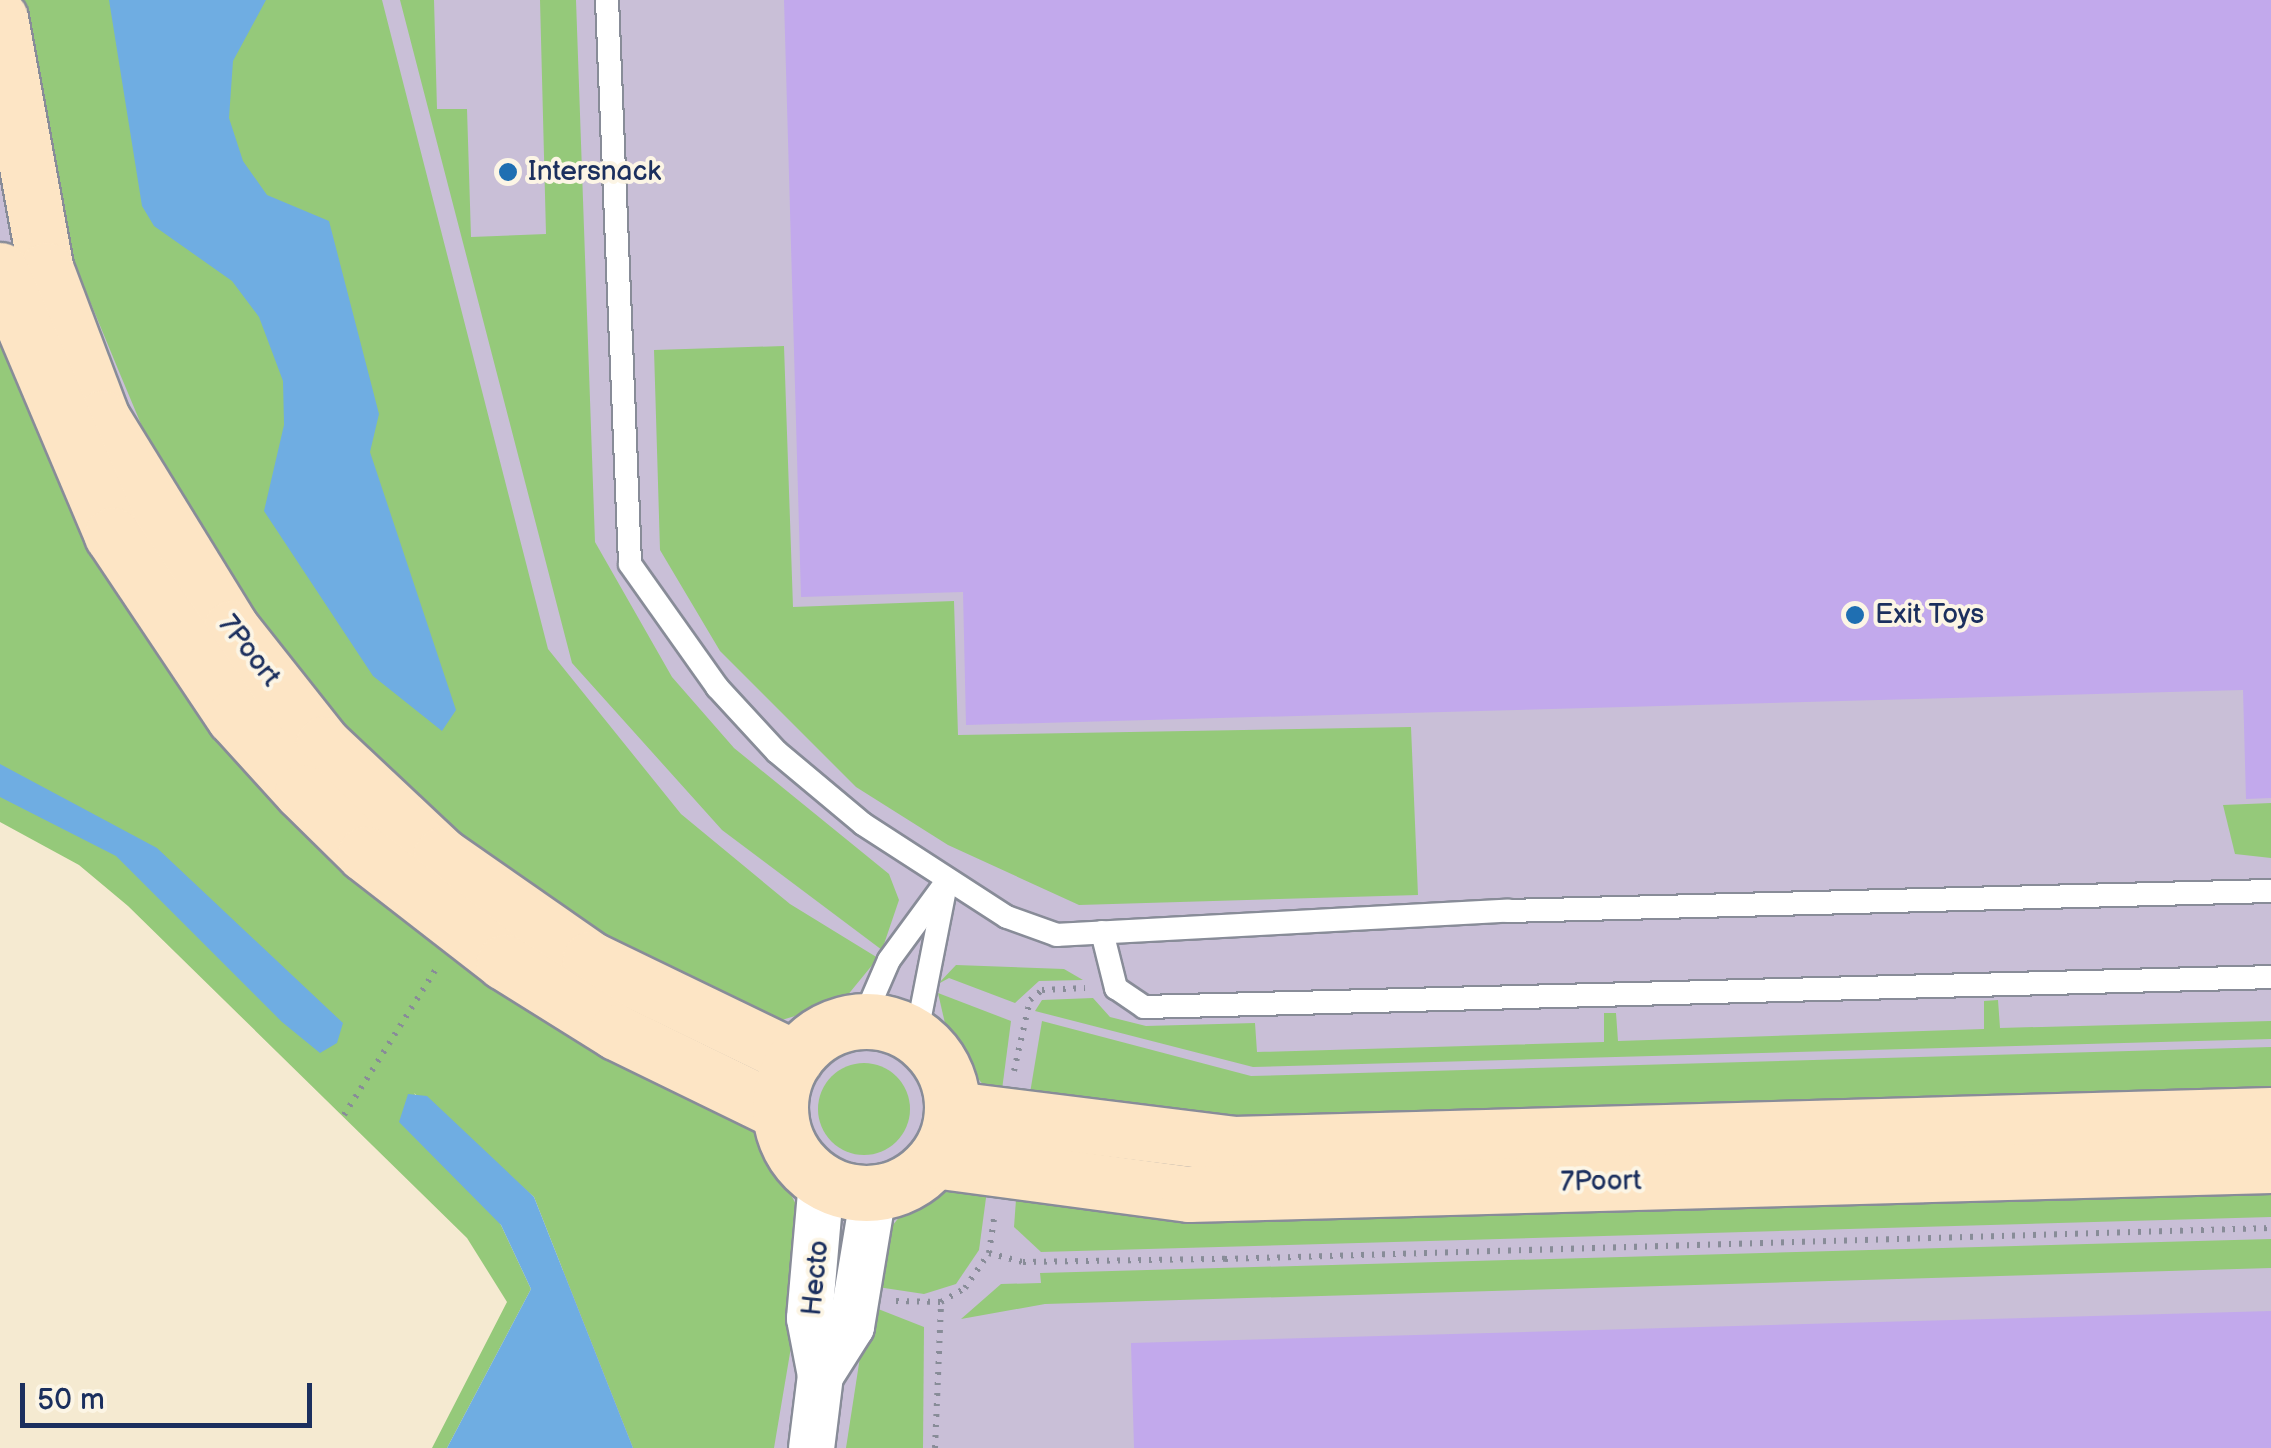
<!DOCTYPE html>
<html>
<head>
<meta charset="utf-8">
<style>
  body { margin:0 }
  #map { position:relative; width:2271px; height:1448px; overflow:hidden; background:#f5ead1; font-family:"Balsamiq Sans",sans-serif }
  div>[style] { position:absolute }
  .industrial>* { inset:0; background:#c9bfd7 }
  .green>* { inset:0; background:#95c97a }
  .round { border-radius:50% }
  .water>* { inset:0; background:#6fade2 }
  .building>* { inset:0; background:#c2a9ec }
  .path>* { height:6px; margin-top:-3px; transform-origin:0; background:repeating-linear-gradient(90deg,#888c98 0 2.5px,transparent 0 10.5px) }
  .roads { filter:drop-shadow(2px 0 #888c98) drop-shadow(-2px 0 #888c98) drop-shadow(0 2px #888c98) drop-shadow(0 -2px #888c98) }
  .lane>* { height:22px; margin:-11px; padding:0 11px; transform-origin:11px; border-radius:11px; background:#fff }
  .street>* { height:45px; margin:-22.5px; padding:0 22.5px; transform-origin:22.5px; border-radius:22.5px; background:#fff }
  .secondary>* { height:55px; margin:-27.5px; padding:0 27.5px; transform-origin:27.5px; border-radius:27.5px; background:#fde5c5 }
  .secondary>.ring { margin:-27.5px; padding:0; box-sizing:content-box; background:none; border:55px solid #fde5c5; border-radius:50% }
  .dots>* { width:28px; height:28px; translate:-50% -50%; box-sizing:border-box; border:5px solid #fcf5e5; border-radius:50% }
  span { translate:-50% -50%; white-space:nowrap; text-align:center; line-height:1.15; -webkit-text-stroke:8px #fcf5e5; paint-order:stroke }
  .poi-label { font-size:28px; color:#1b2f5e }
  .left { translate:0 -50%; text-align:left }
  .street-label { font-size:28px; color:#1b2f5e }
  .scale { position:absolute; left:20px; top:1383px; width:292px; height:45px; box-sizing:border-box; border:5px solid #1b2f5e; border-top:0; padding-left:12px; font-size:30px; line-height:35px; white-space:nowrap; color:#1b2f5e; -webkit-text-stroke:8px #fcf5e5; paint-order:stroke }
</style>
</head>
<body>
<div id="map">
  <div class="industrial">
    <div style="clip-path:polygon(0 0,2271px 0,2271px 1448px,474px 1448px,585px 1226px,0 607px)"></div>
  </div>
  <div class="green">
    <div style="clip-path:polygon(12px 0,382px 0,548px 649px,681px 814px,790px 904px,878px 958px,842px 1002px,765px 1025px,576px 938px,304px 708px,167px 486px,120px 374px,49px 202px)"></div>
    <div style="clip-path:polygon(400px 0,434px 0,437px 109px,467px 109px,471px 237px,546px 234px,540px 0,576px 0,595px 542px,672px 677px,734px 748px,889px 874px,899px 900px,882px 950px,722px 830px,572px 663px)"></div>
    <div style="clip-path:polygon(0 291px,57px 443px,759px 1136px,798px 1208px,804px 1270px,774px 1448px,633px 1448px,534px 1197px,414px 1093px,501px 1225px,531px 1289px,447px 1448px,432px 1448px,507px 1302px,467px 1238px,128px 906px,79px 865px,0 822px)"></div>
    <div style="clip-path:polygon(784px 346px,793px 607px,954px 601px,958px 735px,1411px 727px,1418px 895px,1079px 905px,948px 845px,856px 787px,720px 651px,660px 550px,654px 350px)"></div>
    <div style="clip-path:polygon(2271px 803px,2271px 858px,2235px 854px,2223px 805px)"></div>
    <div style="clip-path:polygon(956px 965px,1064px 969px,1083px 980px,1039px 981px,1015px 1003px,949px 978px,938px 984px)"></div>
    <div style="clip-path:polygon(938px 993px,1011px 1021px,1000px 1105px,950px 1045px)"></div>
    <div style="clip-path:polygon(1093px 998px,1110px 1017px,1146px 1026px,1255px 1023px,1257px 1052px,1604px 1042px,1604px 1013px,1616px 1013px,1618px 1041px,1984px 1029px,1984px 1001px,1998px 1000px,2000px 1028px,2271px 1021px,2271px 1039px,1253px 1067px,1035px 1011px,1042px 1000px)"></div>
    <div style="clip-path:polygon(1042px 1021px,1251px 1076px,2271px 1047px,2271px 1103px,1254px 1133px,1027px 1111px)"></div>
    <div class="round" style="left:818px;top:1063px;width:92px;height:92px"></div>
    <div style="clip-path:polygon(2271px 1175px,2271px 1217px,1041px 1252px,1014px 1227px,1017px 1186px)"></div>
    <div style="clip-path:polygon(988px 1183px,979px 1250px,956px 1284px,924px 1294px,871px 1286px,885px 1235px,904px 1211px,945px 1188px)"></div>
    <div style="clip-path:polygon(2271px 1239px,2271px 1268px,1045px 1304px,961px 1319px,1001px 1284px,1041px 1283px,1040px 1273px)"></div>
    <div style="clip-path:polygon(868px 1305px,924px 1327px,923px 1448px,846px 1448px)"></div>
  </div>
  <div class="water">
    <div style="clip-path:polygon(109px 0,266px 0,233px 61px,229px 118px,243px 161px,267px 195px,329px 221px,379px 414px,370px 452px,456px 710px,442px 731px,373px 676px,264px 511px,284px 425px,283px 381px,259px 317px,232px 281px,154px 226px,142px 206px)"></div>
    <div style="clip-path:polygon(0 764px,157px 848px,343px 1023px,337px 1043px,320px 1053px,282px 1022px,116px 856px,0 797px)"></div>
    <div style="clip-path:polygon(408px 1094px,427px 1096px,534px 1197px,633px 1448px,447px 1448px,531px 1289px,501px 1225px,399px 1122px)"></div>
  </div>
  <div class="building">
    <div style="clip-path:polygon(784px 0,2271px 0,2271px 798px,2246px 799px,2243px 690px,966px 725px,963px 592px,801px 597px)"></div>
    <div style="clip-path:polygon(2271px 1311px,2271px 1448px,1134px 1448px,1131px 1343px)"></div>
  </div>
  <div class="path">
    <div style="left:1014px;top:1071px;width:73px;rotate:-77.3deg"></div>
    <div style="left:1030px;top:1000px;width:16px;rotate:-40deg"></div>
    <div style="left:1042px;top:990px;width:43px;rotate:-2.7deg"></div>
    <div style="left:344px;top:1115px;width:173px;rotate:-57.8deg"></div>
    <div style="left:989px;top:1253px;width:35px;rotate:15deg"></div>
    <div style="left:1023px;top:1262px;width:202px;rotate:-0.9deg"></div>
    <div style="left:1225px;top:1259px;width:1046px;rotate:-1.7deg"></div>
    <div style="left:896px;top:1301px;width:45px;rotate:1.3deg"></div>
    <div style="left:941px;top:1302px;width:28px;rotate:-30deg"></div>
    <div style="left:965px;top:1288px;width:42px;rotate:-55.6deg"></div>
    <div style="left:989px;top:1253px;width:41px;rotate:-81.7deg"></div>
    <div style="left:935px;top:1448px;width:146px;rotate:-87.6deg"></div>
  </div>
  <div class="roads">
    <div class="lane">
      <div style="left:607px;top:0;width:564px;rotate:87.66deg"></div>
      <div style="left:630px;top:564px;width:151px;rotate:54.7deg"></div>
      <div style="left:717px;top:687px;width:88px;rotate:47.3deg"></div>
      <div style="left:777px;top:752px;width:112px;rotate:39.9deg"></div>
      <div style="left:863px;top:824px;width:171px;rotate:32.9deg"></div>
      <div style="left:1007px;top:917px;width:53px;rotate:19.8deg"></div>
      <div style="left:1057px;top:935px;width:451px;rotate:-3.1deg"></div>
      <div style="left:1507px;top:911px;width:764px;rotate:-1.5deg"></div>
      <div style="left:1102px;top:932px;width:58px;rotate:76deg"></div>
      <div style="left:1116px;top:988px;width:34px;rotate:34deg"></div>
      <div style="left:1144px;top:1007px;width:1127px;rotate:-1.52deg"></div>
      <div style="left:863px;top:1020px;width:65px;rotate:-66.6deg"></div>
      <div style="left:889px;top:960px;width:98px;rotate:-53.7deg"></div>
      <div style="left:916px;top:1037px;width:156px;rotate:-78.9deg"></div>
    </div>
    <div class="street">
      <div style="left:820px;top:1375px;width:58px;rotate:-57.7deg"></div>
      <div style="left:851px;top:1326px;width:135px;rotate:-80.6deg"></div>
      <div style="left:811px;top:1448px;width:74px;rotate:-83deg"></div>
      <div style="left:820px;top:1375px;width:58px;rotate:-100.9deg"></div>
      <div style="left:809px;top:1318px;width:139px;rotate:-85deg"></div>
    </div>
    <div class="secondary">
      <div style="left:0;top:18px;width:256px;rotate:79.7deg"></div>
      <div style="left:46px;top:270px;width:158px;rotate:69.3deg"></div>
      <div style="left:102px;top:418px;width:246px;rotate:58.4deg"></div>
      <div style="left:231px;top:628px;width:148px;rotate:51.6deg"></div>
      <div style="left:323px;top:744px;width:162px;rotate:43.2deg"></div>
      <div style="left:441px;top:855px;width:182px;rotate:34.9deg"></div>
      <div style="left:590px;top:959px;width:228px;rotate:25.8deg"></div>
      <div style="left:0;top:270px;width:288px;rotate:67.1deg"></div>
      <div style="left:112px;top:535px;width:219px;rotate:56.2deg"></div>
      <div style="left:234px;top:717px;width:101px;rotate:47.8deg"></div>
      <div style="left:302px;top:792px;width:88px;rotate:44.5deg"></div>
      <div style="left:365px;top:854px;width:176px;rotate:37.8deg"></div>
      <div style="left:504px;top:962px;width:132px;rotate:32deg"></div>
      <div style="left:616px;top:1032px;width:182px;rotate:26deg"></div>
      <div class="ring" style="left:780px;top:1021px;width:117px;height:117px"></div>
      <div style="left:953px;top:1109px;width:282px;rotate:7.1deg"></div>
      <div style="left:1233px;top:1144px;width:1038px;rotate:-1.6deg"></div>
      <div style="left:934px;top:1160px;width:257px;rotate:7.6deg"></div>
      <div style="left:1189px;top:1194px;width:1082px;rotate:-1.54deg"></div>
    </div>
  </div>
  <div class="dots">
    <div style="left:508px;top:172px;background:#1f6fb2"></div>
    <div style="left:1855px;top:615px;background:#1f6fb2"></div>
  </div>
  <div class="poi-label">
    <span class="left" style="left:528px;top:172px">Intersnack</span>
    <span class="left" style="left:1875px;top:615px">Exit Toys</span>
  </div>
  <div class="street-label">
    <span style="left:249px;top:651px;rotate:52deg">7Poort</span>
    <span style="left:1601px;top:1182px;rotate:-1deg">7Poort</span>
    <span style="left:816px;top:1278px;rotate:-84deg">Hecto</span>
  </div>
  <div class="scale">50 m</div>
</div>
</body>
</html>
